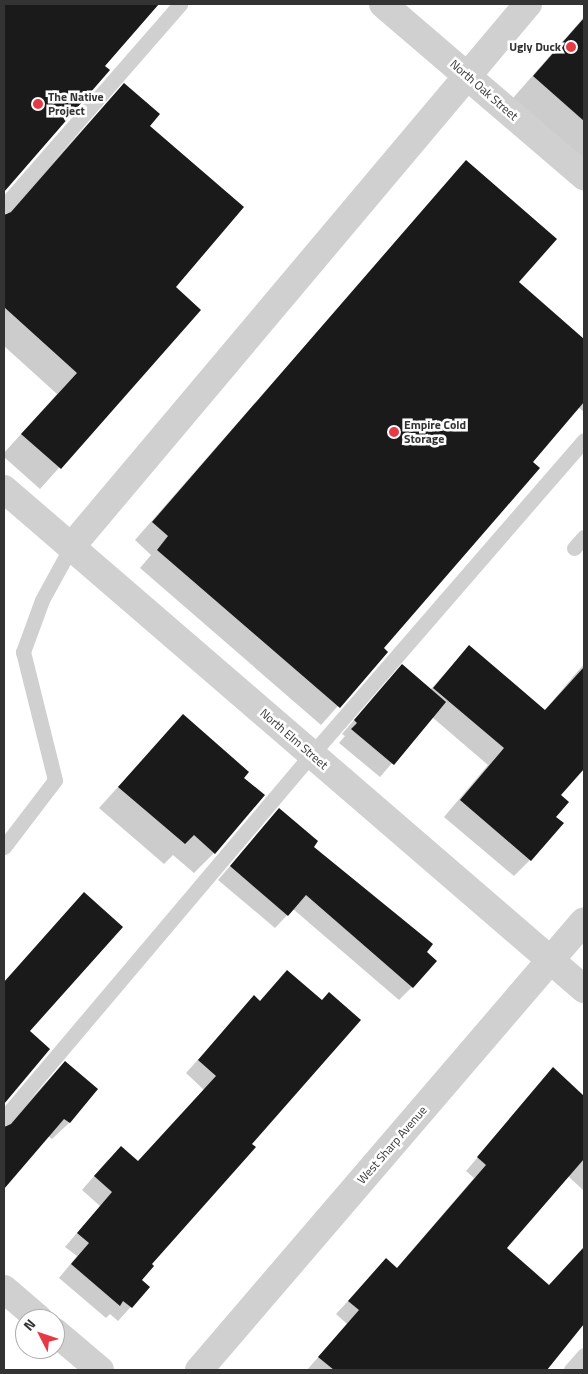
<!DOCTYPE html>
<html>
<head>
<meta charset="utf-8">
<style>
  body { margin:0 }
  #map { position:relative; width:588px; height:1374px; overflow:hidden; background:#fff; font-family:"Titillium Web",sans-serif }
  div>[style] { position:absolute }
  .shadow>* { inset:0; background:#0003 }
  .building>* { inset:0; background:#1a1a1a }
  .lane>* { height:15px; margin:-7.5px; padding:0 7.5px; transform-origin:7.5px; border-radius:7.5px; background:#d0d0d0 }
  .street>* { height:28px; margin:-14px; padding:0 14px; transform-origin:14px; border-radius:14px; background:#d0d0d0 }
  .dots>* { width:14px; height:14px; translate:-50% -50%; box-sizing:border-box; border:2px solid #fff; border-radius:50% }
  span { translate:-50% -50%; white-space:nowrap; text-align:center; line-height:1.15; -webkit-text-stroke:5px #fff; paint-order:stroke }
  .poi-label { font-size:12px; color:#333; font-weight:700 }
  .right { translate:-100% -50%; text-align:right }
  .left { translate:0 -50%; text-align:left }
  .street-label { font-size:12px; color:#333 }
  .frame { position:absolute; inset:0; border:5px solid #333; pointer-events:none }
  .north { position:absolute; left:15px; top:1309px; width:50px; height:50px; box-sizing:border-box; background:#fff; border:1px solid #adadad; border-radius:50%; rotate:311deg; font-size:14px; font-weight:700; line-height:20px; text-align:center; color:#333 }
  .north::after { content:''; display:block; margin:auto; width:18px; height:22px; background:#e63946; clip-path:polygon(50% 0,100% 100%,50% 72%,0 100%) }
</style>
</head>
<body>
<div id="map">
  <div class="shadow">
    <div style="clip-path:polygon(4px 4px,157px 4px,103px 66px,108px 70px,4px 190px)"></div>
    <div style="clip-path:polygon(584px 17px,584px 160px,513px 98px)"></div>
    <div style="clip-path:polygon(124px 84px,148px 126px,174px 288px,200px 310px,40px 489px,4px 457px,4px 453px,57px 394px,4px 346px,4px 216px)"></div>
    <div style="clip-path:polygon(466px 162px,517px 283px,584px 341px,584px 412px,578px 407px,531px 462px,382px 648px,386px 652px,321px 725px,140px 568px,151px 555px,135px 540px)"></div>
    <div style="clip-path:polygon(469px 647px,544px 711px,584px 664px,584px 767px,560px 795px,554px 817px,530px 860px,514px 876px,444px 817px,488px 765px,432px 717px,380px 777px,339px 743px,345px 736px,342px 734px,389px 679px,430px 690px)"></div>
    <div style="clip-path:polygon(183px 715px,242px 778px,214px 853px,194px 873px,173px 855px,164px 864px,99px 808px)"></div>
    <div style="clip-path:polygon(279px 809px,312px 847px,425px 952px,412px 987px,399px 1000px,293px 909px,275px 928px,218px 880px)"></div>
    <div style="clip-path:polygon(84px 893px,28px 1032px,49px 1049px,4px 1102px,4px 982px)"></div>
    <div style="clip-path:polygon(254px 997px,250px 1144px,150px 1264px,140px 1280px,148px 1288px,118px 1321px,110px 1314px,106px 1318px,59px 1278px,77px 1256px,65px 1247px,100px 1206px,82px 1190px,108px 1160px,138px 1162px,204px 1090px,186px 1073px)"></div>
    <div style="clip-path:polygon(65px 1062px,96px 1089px,69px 1123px,52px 1139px,48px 1136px,4px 1187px,4px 1128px)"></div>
    <div style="clip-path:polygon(553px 1069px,584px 1097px,584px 1191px,568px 1176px,505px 1248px,549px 1286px,584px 1247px,584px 1321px,545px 1370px,465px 1370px,447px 1355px,434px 1370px,307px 1370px,347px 1324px,336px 1314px,386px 1260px,396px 1269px,474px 1178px,466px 1171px)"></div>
  </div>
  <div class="building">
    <div style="clip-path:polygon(4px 4px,159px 4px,105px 66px,110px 70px,4px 192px)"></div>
    <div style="clip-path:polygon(584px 18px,584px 121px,533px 76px)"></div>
    <div style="clip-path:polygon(124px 83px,160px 114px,150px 126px,244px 207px,176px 287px,201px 310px,61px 469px,21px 434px,77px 373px,4px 307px,4px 215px,11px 212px)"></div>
    <div style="clip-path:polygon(466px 160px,557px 239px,519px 282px,584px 339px,584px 402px,533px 462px,540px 468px,384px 648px,388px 652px,340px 708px,157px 550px,168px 536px,152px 522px)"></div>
    <div style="clip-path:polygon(469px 645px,545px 710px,584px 667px,584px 769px,561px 795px,569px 802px,556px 817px,564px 823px,531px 861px,460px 800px,504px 748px,433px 688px)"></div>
    <div style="clip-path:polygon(402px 664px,446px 702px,394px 765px,351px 729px,357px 723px,354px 720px)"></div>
    <div style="clip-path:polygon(183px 714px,249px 772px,244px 778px,265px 795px,215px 854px,194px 835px,185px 844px,118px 787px)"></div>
    <div style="clip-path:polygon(279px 808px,318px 841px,314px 847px,433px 944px,427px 952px,437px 961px,413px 988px,306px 895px,288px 916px,230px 866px)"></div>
    <div style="clip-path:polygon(84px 892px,123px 927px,30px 1031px,50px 1049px,4px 1104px,4px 982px)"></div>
    <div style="clip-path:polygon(287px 970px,322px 1000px,329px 992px,361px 1020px,252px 1144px,256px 1147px,152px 1264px,154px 1266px,142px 1280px,150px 1287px,132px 1308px,123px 1301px,120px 1306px,71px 1264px,89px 1243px,77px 1233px,112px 1192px,94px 1176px,121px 1146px,138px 1161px,216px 1076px,198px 1060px,254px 995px,260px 1001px)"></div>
    <div style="clip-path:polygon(65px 1061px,98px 1089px,70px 1123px,64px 1119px,4px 1189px,4px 1127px,11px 1124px)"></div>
    <div style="clip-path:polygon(553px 1067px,584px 1096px,584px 1159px,507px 1248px,549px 1285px,584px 1247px,584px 1324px,547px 1370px,334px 1370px,318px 1357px,359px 1310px,348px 1301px,386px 1258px,397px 1268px,486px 1165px,477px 1157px)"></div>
  </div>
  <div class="lane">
    <div style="left:4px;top:206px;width:268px;rotate:-48.9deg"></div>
    <div style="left:574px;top:548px;width:15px;rotate:-48deg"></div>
    <div style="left:4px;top:847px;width:84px;rotate:-52.7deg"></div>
    <div style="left:55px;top:780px;width:132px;rotate:-104deg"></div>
    <div style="left:23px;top:652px;width:55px;rotate:-69.9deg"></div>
    <div style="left:42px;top:600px;width:60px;rotate:-61.3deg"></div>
    <div style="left:4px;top:1118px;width:477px;rotate:-49.8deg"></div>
    <div style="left:312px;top:754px;width:415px;rotate:-49.1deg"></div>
    <div style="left:571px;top:1370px;width:20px;rotate:-49deg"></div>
  </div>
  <div class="street">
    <div style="left:383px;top:4px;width:265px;rotate:40.6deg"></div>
    <div style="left:4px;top:489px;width:766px;rotate:40.76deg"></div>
    <div style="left:71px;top:547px;width:710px;rotate:-49.92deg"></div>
    <div style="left:4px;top:1289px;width:46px;rotate:40.6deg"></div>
    <div style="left:55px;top:1332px;width:59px;rotate:40.2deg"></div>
    <div style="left:199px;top:1370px;width:591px;rotate:-49.39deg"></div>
  </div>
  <div class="dots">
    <div style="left:571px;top:47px;background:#e63946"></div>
    <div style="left:38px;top:104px;background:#e63946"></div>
    <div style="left:394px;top:432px;background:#e63946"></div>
  </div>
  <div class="poi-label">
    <span class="right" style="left:561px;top:47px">Ugly Duck</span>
    <span class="left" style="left:48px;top:104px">The Native<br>Project</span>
    <span class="left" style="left:404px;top:432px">Empire Cold<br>Storage</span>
  </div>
  <div class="street-label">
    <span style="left:484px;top:90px;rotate:41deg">North Oak Street</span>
    <span style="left:294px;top:739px;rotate:41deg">North Elm Street</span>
    <span style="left:392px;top:1145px;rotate:-49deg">West Sharp Avenue</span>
  </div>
  <div class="frame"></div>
  <div class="north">N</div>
</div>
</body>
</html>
